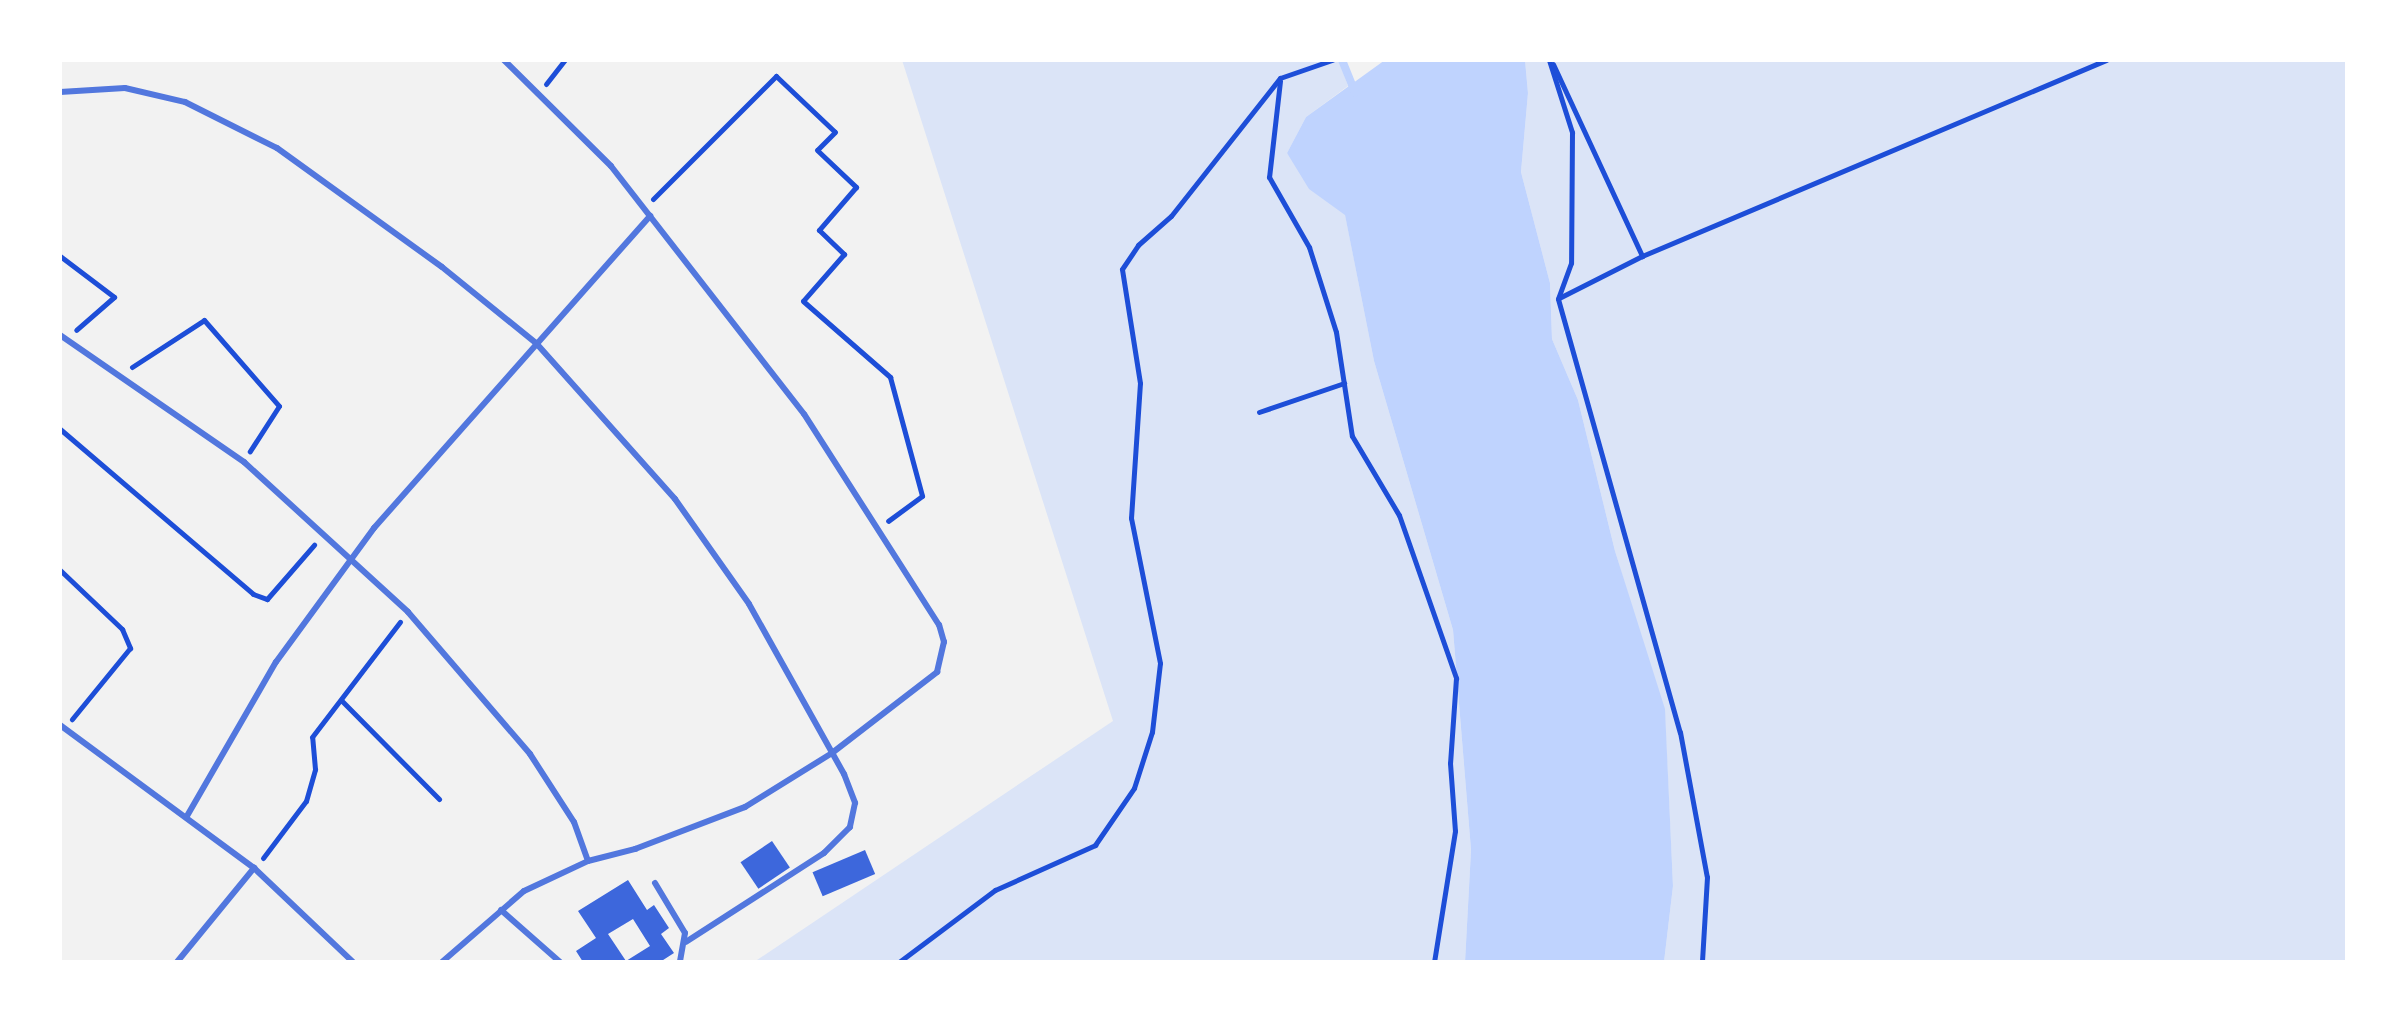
<!DOCTYPE html>
<html>
<head>
<meta charset="utf-8">
<style>
  body { margin:0 }
  #map { position:relative; width:2407px; height:1022px; overflow:hidden; background:#f2f2f2; font-family:Raleway,sans-serif }
  div>[style] { position:absolute }
  .green>* { inset:0; background:#dbe4f7 }
  .water>* { inset:0; background:#bfd3fe }
  .stream>* { height:8px; margin:-4px; padding:0 4px; transform-origin:4px; border-radius:4px; background:#bfd3fe }
  .building>* { inset:0; background:#3d67dc; transform-origin:0 0 }
  .path>* { height:5px; margin:-2.5px; padding:0 2.5px; transform-origin:2.5px; border-radius:2.5px; background:#1d4ed8 }
  .service>* { height:6px; margin:-3px; padding:0 3px; transform-origin:3px; border-radius:3px; background:#5277de }
  span { translate:-50% -50%; white-space:nowrap; text-align:center; line-height:1.15; -webkit-text-stroke:7px #fff; paint-order:stroke }
  .frame { position:absolute; inset:0; border:62px solid #fff; pointer-events:none }
</style>
</head>
<body>
<div id="map">
  <div class="green">
    <i style="clip-path:polygon(902px 60px,1339px 60px,1348px 86px,1306px 117px,1287px 153px,1345px 214px,1374px 361px,1453px 630px,1471px 850px,1465px 962px,754px 962px,1113px 721px)"></i>
    <i style="clip-path:polygon(1525px 60px,2347px 60px,2347px 962px,1664px 962px,1673px 886px,1665px 717px,1615px 551px,1578px 400px,1552px 339px,1550px 283px,1521px 172px,1528px 93px)"></i>
  </div>
  <div class="water">
    <i style="clip-path:polygon(1385px 60px,1525px 60px,1528px 93px,1521px 172px,1550px 283px,1552px 339px,1578px 400px,1615px 551px,1665px 709px,1673px 886px,1664px 962px,1465px 962px,1471px 850px,1453px 630px,1374px 361px,1345px 215px,1309px 189px,1287px 153px,1306px 117px)"></i>
  </div>
  <div class="stream">
    <i style="left:1342px;top:60px;width:35px;rotate:68deg"></i>
  </div>
  <div class="building">
    <i style="left:772px;top:841px;width:32px;height:38px;rotate:56deg"></i>
    <i style="left:865px;top:850px;width:26px;height:57px;rotate:67deg"></i>
    <i style="clip-path:polygon(evenodd,628px 880px,647px 910px,654px 905px,669px 928px,661px 934px,674px 953px,660px 962px,583px 962px,576px 951px,596px 938px,578px 911px,628px 880px,633px 919px,650px 946px,626px 961px,608px 934px,633px 919px)"></i>
  </div>
  <div class="path">
    <i style="left:1549px;top:60px;width:76px;rotate:72.3deg"></i>
    <i style="left:1572px;top:132px;width:131px;rotate:90.4deg"></i>
    <i style="left:1571px;top:263px;width:38px;rotate:110deg"></i>
    <i style="left:1558px;top:299px;width:450px;rotate:74.3deg"></i>
    <i style="left:1680px;top:732px;width:147px;rotate:79.5deg"></i>
    <i style="left:1707px;top:877px;width:85px;rotate:93.4deg"></i>
    <i style="left:1553px;top:64px;width:212px;rotate:65.1deg"></i>
    <i style="left:1280px;top:81px;width:97px;rotate:96.5deg"></i>
    <i style="left:1269px;top:177px;width:81px;rotate:60.3deg"></i>
    <i style="left:1309px;top:247px;width:89px;rotate:72.4deg"></i>
    <i style="left:1336px;top:332px;width:105px;rotate:81.3deg"></i>
    <i style="left:1352px;top:436px;width:92px;rotate:59.3deg"></i>
    <i style="left:1399px;top:515px;width:173px;rotate:70.7deg"></i>
    <i style="left:1456px;top:678px;width:85px;rotate:94deg"></i>
    <i style="left:1450px;top:763px;width:68px;rotate:85.8deg"></i>
    <i style="left:1455px;top:831px;width:133px;rotate:99.1deg"></i>
    <i style="left:546px;top:84px;width:31px;rotate:-52deg"></i>
    <i style="left:653px;top:199px;width:174px;rotate:-45deg"></i>
    <i style="left:776px;top:76px;width:81px;rotate:43.5deg"></i>
    <i style="left:835px;top:132px;width:25px;rotate:135deg"></i>
    <i style="left:817px;top:150px;width:54px;rotate:43.5deg"></i>
    <i style="left:856px;top:187px;width:57px;rotate:130.7deg"></i>
    <i style="left:819px;top:230px;width:35px;rotate:44deg"></i>
    <i style="left:844px;top:254px;width:62px;rotate:131.1deg"></i>
    <i style="left:803px;top:301px;width:116px;rotate:41.1deg"></i>
    <i style="left:890px;top:377px;width:123px;rotate:74.9deg"></i>
    <i style="left:922px;top:496px;width:42px;rotate:143.7deg"></i>
    <i style="left:60px;top:256px;width:68px;rotate:37.2deg"></i>
    <i style="left:114px;top:297px;width:50px;rotate:139deg"></i>
    <i style="left:1559px;top:298px;width:93px;rotate:-26.8deg"></i>
    <i style="left:1642px;top:256px;width:504px;rotate:-22.9deg"></i>
    <i style="left:132px;top:367px;width:86px;rotate:-33.1deg"></i>
    <i style="left:204px;top:320px;width:114px;rotate:48.9deg"></i>
    <i style="left:279px;top:406px;width:54px;rotate:122.8deg"></i>
    <i style="left:1259px;top:412px;width:90px;rotate:-18.8deg"></i>
    <i style="left:60px;top:429px;width:254px;rotate:40.5deg"></i>
    <i style="left:253px;top:594px;width:15px;rotate:20deg"></i>
    <i style="left:267px;top:599px;width:72px;rotate:-49deg"></i>
    <i style="left:60px;top:570px;width:86px;rotate:43.6deg"></i>
    <i style="left:122px;top:629px;width:21px;rotate:67deg"></i>
    <i style="left:130px;top:648px;width:92px;rotate:129.2deg"></i>
    <i style="left:342px;top:701px;width:138px;rotate:45.3deg"></i>
    <i style="left:263px;top:858px;width:71px;rotate:-53deg"></i>
    <i style="left:306px;top:801px;width:33px;rotate:-74deg"></i>
    <i style="left:315px;top:769px;width:32px;rotate:-95deg"></i>
    <i style="left:312px;top:737px;width:145px;rotate:-52.6deg"></i>
    <i style="left:899px;top:962px;width:120px;rotate:-36.9deg"></i>
    <i style="left:995px;top:890px;width:110px;rotate:-24.2deg"></i>
    <i style="left:1095px;top:845px;width:69px;rotate:-55.6deg"></i>
    <i style="left:1134px;top:788px;width:59px;rotate:-72.2deg"></i>
    <i style="left:1152px;top:732px;width:69px;rotate:-83.4deg"></i>
    <i style="left:1160px;top:663px;width:148px;rotate:-101.3deg"></i>
    <i style="left:1131px;top:518px;width:135px;rotate:-86.2deg"></i>
    <i style="left:1140px;top:383px;width:115px;rotate:-99deg"></i>
    <i style="left:1122px;top:269px;width:29px;rotate:-56deg"></i>
    <i style="left:1138px;top:245px;width:44px;rotate:-41.3deg"></i>
    <i style="left:1171px;top:216px;width:176px;rotate:-51.7deg"></i>
    <i style="left:1280px;top:78px;width:55px;rotate:-19.1deg"></i>
  </div>
  <div class="service">
    <i style="left:60px;top:92px;width:65px;rotate:-3.5deg"></i>
    <i style="left:125px;top:88px;width:62px;rotate:13.1deg"></i>
    <i style="left:185px;top:102px;width:103px;rotate:26.6deg"></i>
    <i style="left:277px;top:148px;width:203px;rotate:35.8deg"></i>
    <i style="left:442px;top:267px;width:121px;rotate:39deg"></i>
    <i style="left:536px;top:343px;width:209px;rotate:48.3deg"></i>
    <i style="left:675px;top:499px;width:128px;rotate:54.8deg"></i>
    <i style="left:749px;top:604px;width:195px;rotate:60.8deg"></i>
    <i style="left:844px;top:774px;width:31px;rotate:69deg"></i>
    <i style="left:855px;top:803px;width:25px;rotate:102deg"></i>
    <i style="left:850px;top:827px;width:37px;rotate:135deg"></i>
    <i style="left:824px;top:853px;width:164px;rotate:147.2deg"></i>
    <i style="left:60px;top:335px;width:224px;rotate:34.6deg"></i>
    <i style="left:244px;top:462px;width:222px;rotate:42.4deg"></i>
    <i style="left:408px;top:612px;width:187px;rotate:49.3deg"></i>
    <i style="left:530px;top:754px;width:81px;rotate:57.1deg"></i>
    <i style="left:574px;top:822px;width:41px;rotate:70.3deg"></i>
    <i style="left:588px;top:861px;width:49px;rotate:-14.3deg"></i>
    <i style="left:635px;top:849px;width:118px;rotate:-20.9deg"></i>
    <i style="left:745px;top:807px;width:102px;rotate:-31.8deg"></i>
    <i style="left:832px;top:753px;width:133px;rotate:-37.6deg"></i>
    <i style="left:937px;top:672px;width:31px;rotate:-77deg"></i>
    <i style="left:944px;top:642px;width:18px;rotate:-106deg"></i>
    <i style="left:939px;top:625px;width:250px;rotate:-122.6deg"></i>
    <i style="left:804px;top:414px;width:314px;rotate:-127.9deg"></i>
    <i style="left:611px;top:166px;width:151px;rotate:-135.3deg"></i>
    <i style="left:60px;top:725px;width:241px;rotate:36.4deg"></i>
    <i style="left:254px;top:868px;width:137px;rotate:43.5deg"></i>
    <i style="left:187px;top:816px;width:178px;rotate:-60deg"></i>
    <i style="left:276px;top:662px;width:166px;rotate:-53.8deg"></i>
    <i style="left:374px;top:528px;width:417px;rotate:-48.5deg"></i>
    <i style="left:655px;top:883px;width:58px;rotate:59deg"></i>
    <i style="left:685px;top:933px;width:29px;rotate:100deg"></i>
    <i style="left:501px;top:910px;width:79px;rotate:41.4deg"></i>
    <i style="left:177px;top:962px;width:122px;rotate:-50.7deg"></i>
    <i style="left:442px;top:962px;width:108px;rotate:-40.9deg"></i>
    <i style="left:524px;top:891px;width:71px;rotate:-25.1deg"></i>
  </div>
  <div class="frame"></div>
</div>
</body>
</html>
